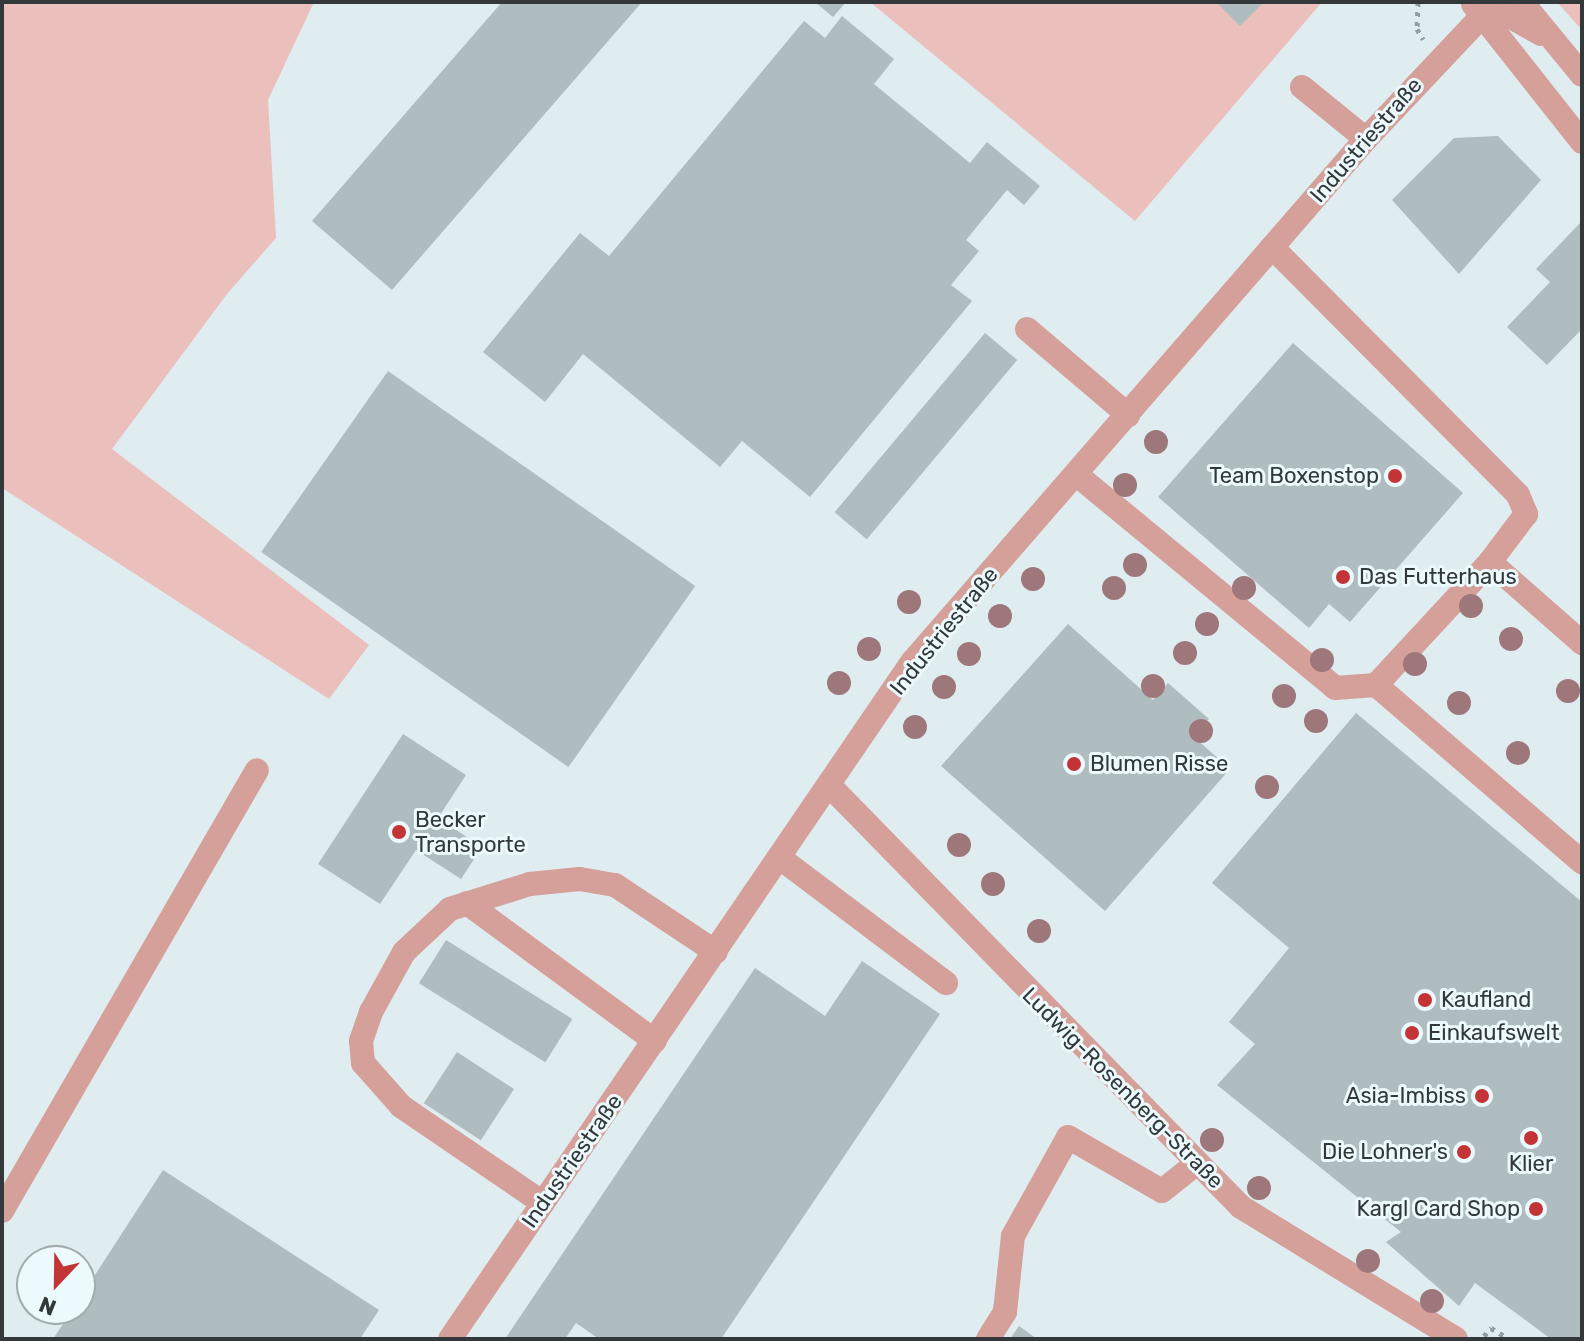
<!DOCTYPE html>
<html>
<head>
<meta charset="utf-8">
<style>
  body { margin:0 }
  #map { position:relative; width:1584px; height:1341px; overflow:hidden; background:#dfecf0; font-family:Rubik,sans-serif }
  div>[style] { position:absolute }
  .green>* { inset:0; background:#ebbfbb }
  .building>* { inset:0; background:#afbcc0; transform-origin:0 0 }
  .path>* { height:5px; margin-top:-2.5px; transform-origin:0; background:repeating-linear-gradient(90deg,#939ca0 0 4px,transparent 0 10px) }
  .minor>* { height:24px; margin:-12px; padding:0 12px; transform-origin:12px; border-radius:12px; background:#d59f9a }
  .trees>* { width:24px; height:24px; margin:-12px; border-radius:50%; background:#9e777a }
  .dots>* { width:22px; height:22px; translate:-50% -50%; box-sizing:border-box; border:4px solid #ecf9fd; border-radius:50% }
  span { translate:-50% -50%; white-space:nowrap; text-align:center; line-height:1.15; -webkit-text-stroke:6px #ecf9fd; paint-order:stroke }
  .street-label { font-size:22px; color:#33383a }
  .poi-label { font-size:22px; color:#33383a }
  .right { translate:-100% -50%; text-align:right }
  .left { translate:0 -50%; text-align:left }
  .frame { position:absolute; inset:0; border:4px solid #33383a; pointer-events:none }
  .north { position:absolute; left:16px; top:1245px; width:80px; height:80px; box-sizing:border-box; background:#ecf9fd; border:2px solid #a2acaf; border-radius:50%; rotate:202deg; font-size:22px; font-weight:700; line-height:32px; text-align:center; color:#33383a }
  .north::after { content:''; display:block; margin:auto; width:28px; height:36px; background:#c33437; clip-path:polygon(50% 0,100% 100%,50% 72%,0 100%) }
</style>
</head>
<body>
<div id="map">
  <div class="green">
    <i style="clip-path:polygon(2px 2px,314px 2px,268px 100px,276px 238px,227px 294px,112px 449px,369px 645px,329px 699px,2px 488px)"></i>
    <i style="clip-path:polygon(870px 2px,1322px 2px,1135px 221px)"></i>
    <i style="clip-path:polygon(1557px 2px,1582px 2px,1582px 30px)"></i>
  </div>
  <div class="building">
    <i style="clip-path:polygon(502px 2px,642px 2px,392px 290px,312px 221px)"></i>
    <i style="clip-path:polygon(815px 2px,846px 2px,833px 17px)"></i>
    <i style="clip-path:polygon(1216px 2px,1264px 2px,1240px 26px)"></i>
    <i style="clip-path:polygon(842px 16px,894px 59px,874px 84px,970px 163px,987px 142px,1040px 186px,1024px 205px,1007px 190px,966px 240px,979px 251px,951px 285px,972px 301px,810px 497px,742px 441px,720px 467px,583px 354px,545px 402px,483px 352px,580px 233px,609px 256px,804px 21px,825px 38px)"></i>
    <i style="clip-path:polygon(1498px 136px,1541px 180px,1459px 274px,1392px 200px,1454px 138px)"></i>
    <i style="clip-path:polygon(1582px 221px,1582px 329px,1547px 365px,1507px 327px,1550px 282px,1536px 269px)"></i>
    <i style="left:985px;top:333px;width:42px;height:234px;rotate:40deg"></i>
    <i style="clip-path:polygon(1293px 343px,1463px 493px,1350px 622px,1329px 604px,1309px 628px,1158px 497px)"></i>
    <i style="left:388px;top:371px;width:375px;height:221px;rotate:35deg"></i>
    <i style="clip-path:polygon(1068px 624px,1153px 700px,1168px 683px,1209px 719px,1193px 736px,1230px 769px,1105px 911px,941px 766px)"></i>
    <i style="clip-path:polygon(1356px 713px,1582px 902px,1582px 1339px,1551px 1339px,1475px 1283px,1459px 1306px,1386px 1242px,1401px 1232px,1217px 1085px,1255px 1044px,1229px 1022px,1289px 948px,1212px 883px)"></i>
    <i style="clip-path:polygon(403px 734px,466px 775px,438px 818px,482px 847px,461px 879px,416px 850px,380px 904px,318px 864px)"></i>
    <i style="left:446px;top:940px;width:149px;height:51px;rotate:32deg"></i>
    <i style="clip-path:polygon(862px 961px,940px 1014px,721px 1339px,599px 1339px,576px 1323px,565px 1339px,505px 1339px,755px 968px,825px 1016px)"></i>
    <i style="left:457px;top:1052px;width:68px;height:61px;rotate:33deg"></i>
    <i style="clip-path:polygon(163px 1170px,379px 1310px,360px 1339px,53px 1339px,73px 1309px,80px 1309px,80px 1298px)"></i>
    <i style="clip-path:polygon(1019px 1326px,1037px 1339px,1010px 1339px)"></i>
  </div>
  <div class="path">
    <i style="left:1418px;top:2px;width:27px;rotate:92deg"></i>
    <i style="left:1417px;top:29px;width:12px;rotate:59deg"></i>
    <i style="left:1484px;top:1336px;width:11px;rotate:-49deg"></i>
    <i style="left:1491px;top:1328px;width:21px;rotate:31deg"></i>
  </div>
  <div class="minor">
    <i style="left:1522px;top:2px;width:94px;rotate:50.6deg"></i>
    <i style="left:1473px;top:4px;width:176px;rotate:51.7deg"></i>
    <i style="left:1481px;top:17px;width:26px;rotate:-4deg"></i>
    <i style="left:1507px;top:15px;width:39px;rotate:29deg"></i>
    <i style="left:1302px;top:87px;width:82px;rotate:39.1deg"></i>
    <i style="left:1272px;top:247px;width:349px;rotate:45.2deg"></i>
    <i style="left:1518px;top:495px;width:21px;rotate:67deg"></i>
    <i style="left:1526px;top:514px;width:60px;rotate:126.9deg"></i>
    <i style="left:1490px;top:562px;width:168px;rotate:132.8deg"></i>
    <i style="left:1027px;top:329px;width:133px;rotate:40.4deg"></i>
    <i style="left:1077px;top:475px;width:335px;rotate:39.5deg"></i>
    <i style="left:1335px;top:688px;width:41px;rotate:-4.2deg"></i>
    <i style="left:1376px;top:685px;width:272px;rotate:40.7deg"></i>
    <i style="left:1490px;top:562px;width:123px;rotate:41.4deg"></i>
    <i style="left:830px;top:786px;width:588px;rotate:45.69deg"></i>
    <i style="left:1241px;top:1207px;width:252px;rotate:31.5deg"></i>
    <i style="left:780px;top:858px;width:208px;rotate:37deg"></i>
    <i style="left:467px;top:903px;width:233px;rotate:36.3deg"></i>
    <i style="left:543px;top:1203px;width:172px;rotate:-145.7deg"></i>
    <i style="left:401px;top:1106px;width:57px;rotate:-131.5deg"></i>
    <i style="left:363px;top:1063px;width:22px;rotate:-95deg"></i>
    <i style="left:361px;top:1041px;width:31px;rotate:-71deg"></i>
    <i style="left:371px;top:1012px;width:68px;rotate:-61.2deg"></i>
    <i style="left:404px;top:952px;width:63px;rotate:-43.1deg"></i>
    <i style="left:450px;top:909px;width:84px;rotate:-17.4deg"></i>
    <i style="left:530px;top:884px;width:50px;rotate:-5.7deg"></i>
    <i style="left:580px;top:879px;width:36px;rotate:10deg"></i>
    <i style="left:615px;top:885px;width:121px;rotate:33.6deg"></i>
    <i style="left:2px;top:1211px;width:509px;rotate:-59.96deg"></i>
    <i style="left:450px;top:1339px;width:820px;rotate:-55.69deg"></i>
    <i style="left:912px;top:662px;width:693px;rotate:-49.04deg"></i>
    <i style="left:1366px;top:139px;width:168px;rotate:-46.7deg"></i>
    <i style="left:1481px;top:17px;width:17px;rotate:-65deg"></i>
    <i style="left:988px;top:1339px;width:32px;rotate:-58deg"></i>
    <i style="left:1005px;top:1312px;width:76px;rotate:-84deg"></i>
    <i style="left:1013px;top:1236px;width:113px;rotate:-60.9deg"></i>
    <i style="left:1068px;top:1137px;width:108px;rotate:29.9deg"></i>
    <i style="left:1162px;top:1191px;width:45px;rotate:-38.7deg"></i>
  </div>
  <div class="trees">
    <i style="left:1156px;top:442px"></i>
    <i style="left:1125px;top:485px"></i>
    <i style="left:1135px;top:565px"></i>
    <i style="left:1033px;top:579px"></i>
    <i style="left:1114px;top:588px"></i>
    <i style="left:1244px;top:588px"></i>
    <i style="left:909px;top:602px"></i>
    <i style="left:1471px;top:606px"></i>
    <i style="left:1000px;top:616px"></i>
    <i style="left:1207px;top:624px"></i>
    <i style="left:1511px;top:639px"></i>
    <i style="left:869px;top:649px"></i>
    <i style="left:1185px;top:653px"></i>
    <i style="left:969px;top:654px"></i>
    <i style="left:1322px;top:660px"></i>
    <i style="left:1415px;top:664px"></i>
    <i style="left:839px;top:683px"></i>
    <i style="left:1153px;top:686px"></i>
    <i style="left:944px;top:687px"></i>
    <i style="left:1568px;top:691px"></i>
    <i style="left:1284px;top:696px"></i>
    <i style="left:1459px;top:703px"></i>
    <i style="left:1316px;top:721px"></i>
    <i style="left:915px;top:727px"></i>
    <i style="left:1201px;top:731px"></i>
    <i style="left:1518px;top:753px"></i>
    <i style="left:1267px;top:787px"></i>
    <i style="left:959px;top:845px"></i>
    <i style="left:993px;top:884px"></i>
    <i style="left:1039px;top:931px"></i>
    <i style="left:1212px;top:1140px"></i>
    <i style="left:1259px;top:1188px"></i>
    <i style="left:1368px;top:1261px"></i>
    <i style="left:1432px;top:1301px"></i>
  </div>
  <div class="dots">
    <i style="left:1395px;top:476px;background:#c33437"></i>
    <i style="left:1343px;top:577px;background:#c33437"></i>
    <i style="left:1074px;top:764px;background:#c33437"></i>
    <i style="left:399px;top:832px;background:#c33437"></i>
    <i style="left:1425px;top:1000px;background:#c33437"></i>
    <i style="left:1412px;top:1033px;background:#c33437"></i>
    <i style="left:1482px;top:1096px;background:#c33437"></i>
    <i style="left:1531px;top:1138px;background:#c33437"></i>
    <i style="left:1464px;top:1152px;background:#c33437"></i>
    <i style="left:1536px;top:1209px;background:#c33437"></i>
  </div>
  <div class="street-label">
    <span style="left:1366px;top:140px;rotate:-49deg">Industriestraße</span>
    <span style="left:944px;top:631px;rotate:-51deg">Industriestraße</span>
    <span style="left:1123px;top:1088px;rotate:45deg">Ludwig-Rosenberg-Straße</span>
    <span style="left:572px;top:1161px;rotate:-55deg">Industriestraße</span>
  </div>
  <div class="poi-label">
    <span class="right" style="left:1379px;top:476px">Team Boxenstop</span>
    <span class="left" style="left:1359px;top:577px">Das Futterhaus</span>
    <span class="left" style="left:1090px;top:764px">Blumen Risse</span>
    <span class="left" style="left:415px;top:832px">Becker<br>Transporte</span>
    <span class="left" style="left:1441px;top:1000px">Kaufland</span>
    <span class="left" style="left:1428px;top:1033px">Einkaufswelt</span>
    <span class="right" style="left:1466px;top:1096px">Asia-Imbiss</span>
    <span class="right" style="left:1448px;top:1152px">Die Lohner's</span>
    <span style="left:1531px;top:1164px">Klier</span>
    <span class="right" style="left:1520px;top:1209px">Kargl Card Shop</span>
  </div>
  <div class="frame"></div>
  <div class="north">N</div>
</div>
</body>
</html>
